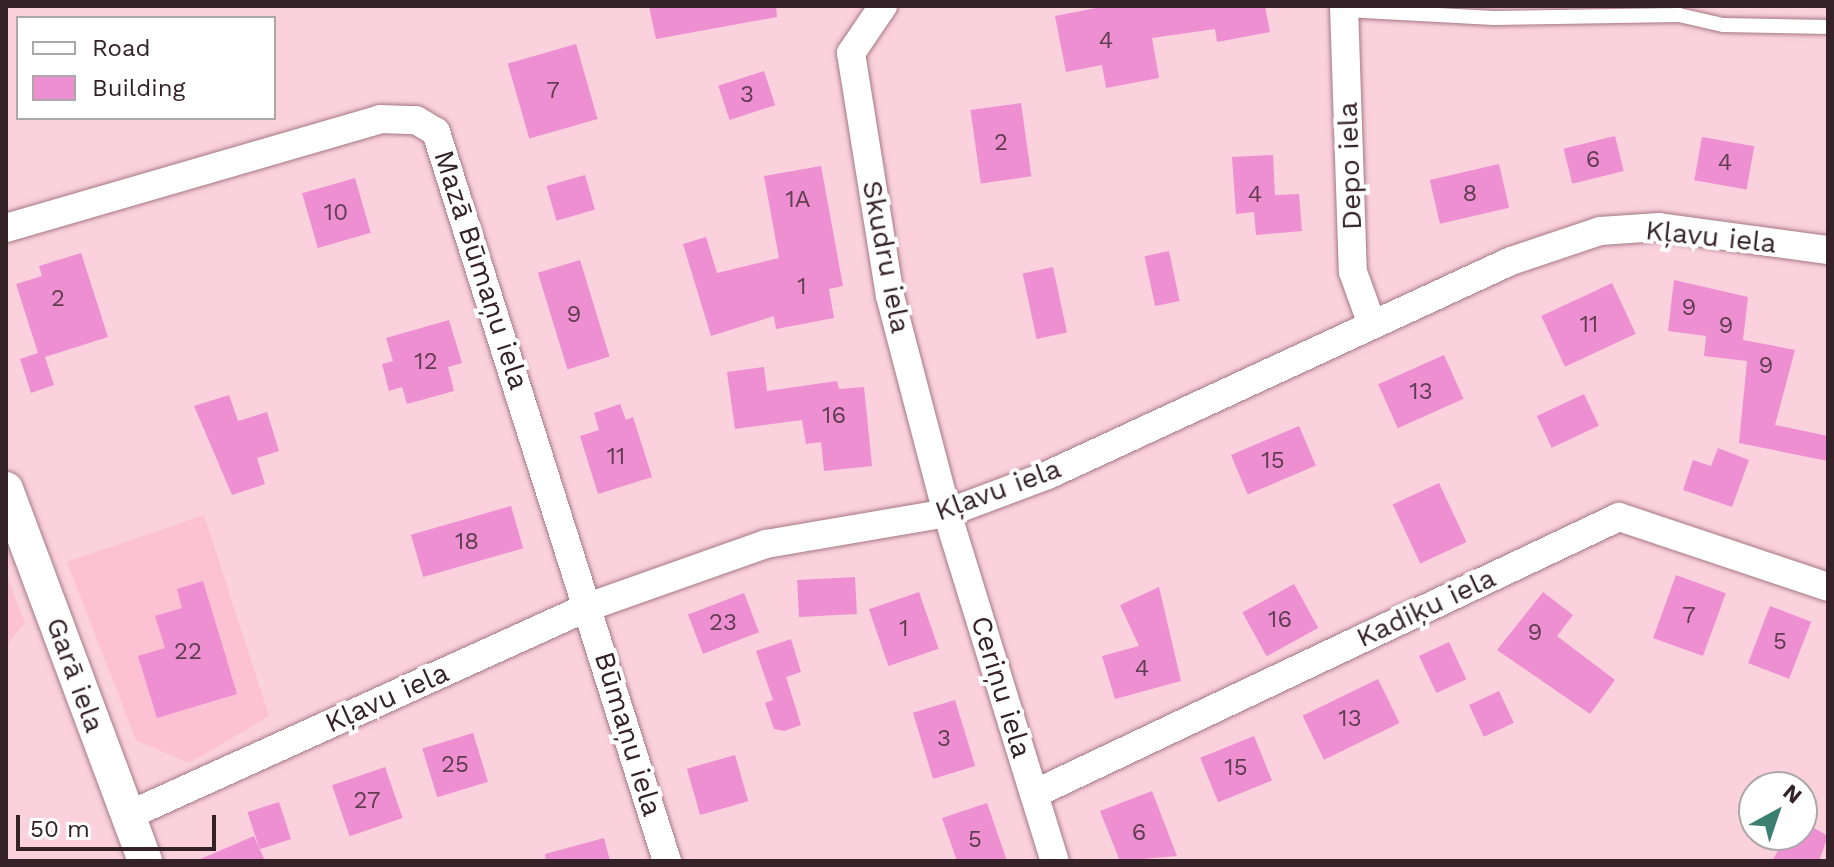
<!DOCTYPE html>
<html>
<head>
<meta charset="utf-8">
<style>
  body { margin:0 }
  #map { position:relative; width:1834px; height:867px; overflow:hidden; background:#fad1dd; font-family:"Work Sans",sans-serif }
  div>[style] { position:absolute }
  .built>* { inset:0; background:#fcc1d3 }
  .building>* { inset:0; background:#ee8fd2; transform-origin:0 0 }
  .roads { filter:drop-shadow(0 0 2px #a67886) drop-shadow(0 0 2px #a67886) }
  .service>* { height:14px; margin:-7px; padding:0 7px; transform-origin:7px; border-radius:7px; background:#fff }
  .minor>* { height:28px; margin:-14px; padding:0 14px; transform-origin:14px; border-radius:14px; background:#fff }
  .tertiary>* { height:34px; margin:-17px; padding:0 17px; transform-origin:17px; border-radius:17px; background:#fff }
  span { translate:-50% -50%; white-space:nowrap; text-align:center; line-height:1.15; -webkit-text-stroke:8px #fff; paint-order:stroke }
  .number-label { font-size:24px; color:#623d52 }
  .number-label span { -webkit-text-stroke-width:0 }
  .street-label { font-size:28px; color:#342228 }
  .frame { position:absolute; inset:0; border:8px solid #342228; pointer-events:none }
  .legend { position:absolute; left:16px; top:16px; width:260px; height:104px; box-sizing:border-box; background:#fff; border:2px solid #aea7a9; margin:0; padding:10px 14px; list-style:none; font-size:24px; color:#342228 }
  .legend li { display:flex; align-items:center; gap:16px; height:40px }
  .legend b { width:40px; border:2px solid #aea7a9 }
  .north { position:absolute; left:1738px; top:771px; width:80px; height:80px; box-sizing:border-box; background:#fff; border:2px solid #aea7a9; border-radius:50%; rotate:40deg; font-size:22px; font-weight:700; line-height:32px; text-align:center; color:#342228 }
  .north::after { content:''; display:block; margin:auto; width:28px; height:36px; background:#3b7f71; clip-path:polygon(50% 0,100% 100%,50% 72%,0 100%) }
  .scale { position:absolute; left:16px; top:815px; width:200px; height:36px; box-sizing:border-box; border:4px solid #342228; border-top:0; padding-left:10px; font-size:24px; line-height:28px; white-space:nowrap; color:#342228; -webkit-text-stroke:6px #fff; paint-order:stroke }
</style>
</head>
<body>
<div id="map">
  <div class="built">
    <i style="clip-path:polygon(204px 515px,269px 716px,189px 763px,136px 740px,67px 562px)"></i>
    <i style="clip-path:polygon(6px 573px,25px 623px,6px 646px)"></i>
  </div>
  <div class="building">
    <i style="clip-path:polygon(649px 6px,776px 6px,777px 17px,656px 39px)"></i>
    <i style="clip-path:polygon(1106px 6px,1265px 6px,1270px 32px,1217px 42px,1215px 29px,1152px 38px,1159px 78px,1106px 88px,1102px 65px,1066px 72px,1055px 16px)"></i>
    <i style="left:576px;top:44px;width:78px;height:71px;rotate:74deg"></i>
    <i style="left:764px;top:71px;width:36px;height:48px;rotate:72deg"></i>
    <i style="left:1021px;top:103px;width:74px;height:51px;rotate:82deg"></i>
    <i style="left:1615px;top:136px;width:36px;height:53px;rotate:76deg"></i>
    <i style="left:1702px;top:137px;width:53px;height:44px;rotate:10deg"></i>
    <i style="clip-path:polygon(1273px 155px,1275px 195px,1299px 194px,1302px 231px,1256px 235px,1254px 212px,1236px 214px,1232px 157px)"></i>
    <i style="left:1499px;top:164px;width:45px;height:71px;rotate:77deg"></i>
    <i style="clip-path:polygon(821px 166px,843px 286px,829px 289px,834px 318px,776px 329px,774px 316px,711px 336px,683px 244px,706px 237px,717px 273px,779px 258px,764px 176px)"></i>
    <i style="left:585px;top:175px;width:36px;height:40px;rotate:74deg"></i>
    <i style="left:355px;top:178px;width:57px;height:55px;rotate:74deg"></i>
    <i style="left:1169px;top:251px;width:51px;height:25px;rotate:78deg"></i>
    <i style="clip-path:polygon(81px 253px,108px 337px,45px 357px,54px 385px,31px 393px,20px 359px,38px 353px,16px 284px,42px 276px,39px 266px)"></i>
    <i style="left:580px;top:260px;width:101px;height:44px;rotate:73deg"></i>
    <i style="left:1053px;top:267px;width:67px;height:31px;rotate:78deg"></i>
    <i style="clip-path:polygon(1674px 280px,1748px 297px,1743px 340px,1795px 350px,1775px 425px,1828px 436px,1828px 461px,1739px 443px,1747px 361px,1704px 356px,1706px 336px,1668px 331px)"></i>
    <i style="left:1612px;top:283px;width:56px;height:78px;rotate:65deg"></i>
    <i style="clip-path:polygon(449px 320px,462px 363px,448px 367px,454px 391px,407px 404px,402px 387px,389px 391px,382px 364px,393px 361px,386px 338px)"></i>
    <i style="left:1444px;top:355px;width:48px;height:72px;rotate:66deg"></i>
    <i style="clip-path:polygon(764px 367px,767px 391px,837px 381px,839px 389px,864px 387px,872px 466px,824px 471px,821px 442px,806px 444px,802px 420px,735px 429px,727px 372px)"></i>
    <i style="left:1584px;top:394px;width:35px;height:52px;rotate:65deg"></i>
    <i style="clip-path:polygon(229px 395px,238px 421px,267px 412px,279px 451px,257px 458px,265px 484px,232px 495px,194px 406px)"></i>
    <i style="clip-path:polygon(620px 404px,626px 420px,633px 417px,652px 477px,598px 494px,580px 436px,599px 430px,594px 413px)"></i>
    <i style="left:1299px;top:426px;width:43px;height:74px;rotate:67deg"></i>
    <i style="clip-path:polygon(1718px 448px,1749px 460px,1732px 507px,1683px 490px,1693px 460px,1711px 466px)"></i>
    <i style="left:1439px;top:483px;width:65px;height:51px;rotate:65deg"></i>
    <i style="left:511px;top:506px;width:44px;height:104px;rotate:74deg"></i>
    <i style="left:1676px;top:575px;width:53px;height:67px;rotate:20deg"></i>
    <i style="left:855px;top:577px;width:37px;height:58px;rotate:87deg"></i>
    <i style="clip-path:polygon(203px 581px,237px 694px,157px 718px,138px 656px,165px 648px,155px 616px,182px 608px,177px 589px)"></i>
    <i style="left:1294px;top:584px;width:50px;height:59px;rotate:61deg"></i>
    <i style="clip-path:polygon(1159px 587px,1181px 681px,1115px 699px,1102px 656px,1139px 646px,1120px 605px)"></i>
    <i style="left:919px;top:592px;width:60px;height:53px;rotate:71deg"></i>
    <i style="clip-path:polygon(1543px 592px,1573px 615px,1557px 636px,1615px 680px,1590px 714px,1497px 650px)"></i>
    <i style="left:744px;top:593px;width:42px;height:60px;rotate:69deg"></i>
    <i style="left:1770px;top:606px;width:44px;height:61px;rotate:21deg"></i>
    <i style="clip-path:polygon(791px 639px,801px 672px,786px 677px,801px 725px,784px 731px,774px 729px,765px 703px,773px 700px,756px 651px)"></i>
    <i style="left:1449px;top:642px;width:41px;height:33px;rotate:65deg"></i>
    <i style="left:1378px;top:679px;width:49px;height:84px;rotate:64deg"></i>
    <i style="left:1499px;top:691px;width:35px;height:33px;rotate:65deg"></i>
    <i style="left:955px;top:700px;width:69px;height:44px;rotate:73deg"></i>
    <i style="left:473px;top:733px;width:51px;height:53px;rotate:73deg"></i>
    <i style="left:1254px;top:736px;width:48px;height:58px;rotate:68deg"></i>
    <i style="left:735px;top:755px;width:48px;height:50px;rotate:74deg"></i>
    <i style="left:385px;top:767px;width:54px;height:56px;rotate:71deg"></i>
    <i style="clip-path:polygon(1152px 791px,1177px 856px,1120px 861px,1100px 811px)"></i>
    <i style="left:279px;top:802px;width:39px;height:33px;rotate:72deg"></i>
    <i style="clip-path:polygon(987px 803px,1007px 861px,957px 861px,942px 818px)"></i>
    <i style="clip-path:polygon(1802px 821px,1828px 836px,1819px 861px,1772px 861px,1787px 835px,1802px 835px)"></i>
    <i style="clip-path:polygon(254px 836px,265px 861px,196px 861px)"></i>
    <i style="clip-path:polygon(604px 838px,610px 861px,546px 861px,545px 854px)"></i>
  </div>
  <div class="roads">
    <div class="service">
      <i style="left:1345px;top:10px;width:149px;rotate:3.1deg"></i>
      <i style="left:1494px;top:18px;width:185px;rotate:-0.9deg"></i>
      <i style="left:1679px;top:15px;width:45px;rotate:12.8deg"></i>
      <i style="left:1723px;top:25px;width:105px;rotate:1.1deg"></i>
    </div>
    <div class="minor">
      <i style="left:883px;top:6px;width:57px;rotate:124.2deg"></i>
      <i style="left:851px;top:53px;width:246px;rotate:80.9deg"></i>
      <i style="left:890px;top:296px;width:224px;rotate:75.3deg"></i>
      <i style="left:947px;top:513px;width:364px;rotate:72.8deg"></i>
      <i style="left:1344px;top:6px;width:266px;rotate:88.1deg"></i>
      <i style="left:1353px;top:272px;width:53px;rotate:70.2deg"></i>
      <i style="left:6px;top:228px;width:390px;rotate:-16.2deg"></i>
      <i style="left:380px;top:119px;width:36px;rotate:2deg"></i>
      <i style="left:416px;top:120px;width:23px;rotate:31deg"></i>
      <i style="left:436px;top:132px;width:765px;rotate:72.42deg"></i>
      <i style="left:1034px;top:794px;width:647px;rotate:-25.34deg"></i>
      <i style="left:1619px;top:517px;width:220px;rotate:18.5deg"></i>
      <i style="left:127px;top:816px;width:506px;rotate:-24.39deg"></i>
      <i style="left:588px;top:607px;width:189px;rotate:-19.5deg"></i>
      <i style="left:766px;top:544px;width:184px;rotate:-9.7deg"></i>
      <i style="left:947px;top:513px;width:108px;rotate:-20.6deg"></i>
      <i style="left:1048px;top:475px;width:510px;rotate:-24.81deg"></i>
      <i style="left:1511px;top:261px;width:94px;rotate:-18.6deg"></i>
      <i style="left:1600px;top:231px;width:59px;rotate:-3.9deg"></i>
      <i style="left:1659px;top:227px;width:171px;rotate:7.8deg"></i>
    </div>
    <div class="tertiary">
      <i style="left:6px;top:489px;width:397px;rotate:69.5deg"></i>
    </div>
  </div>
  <div class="number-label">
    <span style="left:1106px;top:41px">4</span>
    <span style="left:553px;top:91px">7</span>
    <span style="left:747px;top:95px">3</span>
    <span style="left:1001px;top:143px">2</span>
    <span style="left:1593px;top:160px">6</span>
    <span style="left:1725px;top:163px">4</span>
    <span style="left:1470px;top:194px">8</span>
    <span style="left:1255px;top:195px">4</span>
    <span style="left:798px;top:200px">1A</span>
    <span style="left:336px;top:213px">10</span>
    <span style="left:802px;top:287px">1</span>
    <span style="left:58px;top:299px">2</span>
    <span style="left:1689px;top:308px">9</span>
    <span style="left:574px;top:315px">9</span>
    <span style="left:1589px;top:325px">11</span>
    <span style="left:1726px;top:326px">9</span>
    <span style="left:426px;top:362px">12</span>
    <span style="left:1766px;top:366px">9</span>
    <span style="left:1421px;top:392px">13</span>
    <span style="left:834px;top:416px">16</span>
    <span style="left:616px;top:457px">11</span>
    <span style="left:1273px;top:461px">15</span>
    <span style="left:467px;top:542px">18</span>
    <span style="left:1689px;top:616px">7</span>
    <span style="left:1280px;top:620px">16</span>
    <span style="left:723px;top:623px">23</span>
    <span style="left:904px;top:629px">1</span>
    <span style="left:1535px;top:633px">9</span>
    <span style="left:1780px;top:642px">5</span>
    <span style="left:188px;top:652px">22</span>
    <span style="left:1142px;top:669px">4</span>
    <span style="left:1350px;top:719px">13</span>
    <span style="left:944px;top:739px">3</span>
    <span style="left:455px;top:765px">25</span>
    <span style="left:1236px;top:768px">15</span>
    <span style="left:367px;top:801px">27</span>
    <span style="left:1139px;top:833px">6</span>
    <span style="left:975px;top:840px">5</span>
  </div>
  <div class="street-label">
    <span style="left:1350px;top:166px;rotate:-92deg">Depo iela</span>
    <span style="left:1711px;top:237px;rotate:6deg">Kļavu iela</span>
    <span style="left:886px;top:257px;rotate:79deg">Skudru iela</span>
    <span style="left:481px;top:270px;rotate:72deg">Mazā Būmaņu iela</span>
    <span style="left:998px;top:490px;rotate:-20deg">Kļavu iela</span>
    <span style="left:1426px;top:608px;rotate:-25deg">Kadiķu iela</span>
    <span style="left:75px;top:675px;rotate:70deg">Garā iela</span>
    <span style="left:1001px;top:687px;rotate:73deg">Ceriņu iela</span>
    <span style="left:387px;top:698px;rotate:-24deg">Kļavu iela</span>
    <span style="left:628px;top:734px;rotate:73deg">Būmaņu iela</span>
  </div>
  <div class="frame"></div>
  <ul class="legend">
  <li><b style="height:10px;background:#fff"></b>Road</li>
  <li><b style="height:22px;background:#ee8fd2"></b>Building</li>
  </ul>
  <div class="north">N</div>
  <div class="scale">50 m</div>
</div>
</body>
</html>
